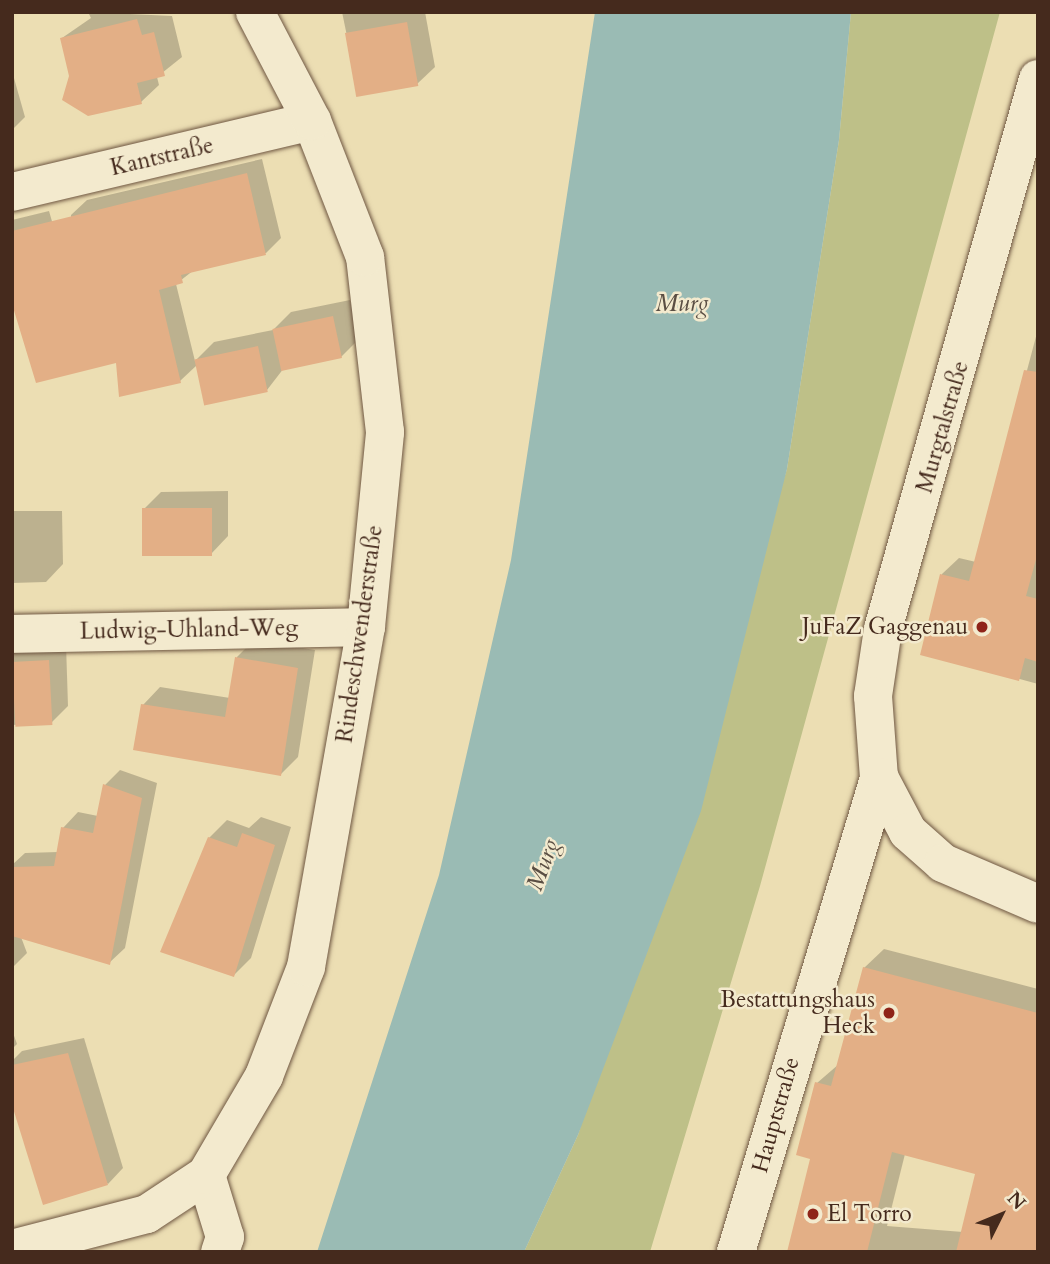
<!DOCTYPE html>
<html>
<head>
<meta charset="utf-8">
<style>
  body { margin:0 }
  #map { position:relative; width:1050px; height:1264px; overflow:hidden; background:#ecdeb3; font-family:Cardo,serif }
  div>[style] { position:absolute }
  .green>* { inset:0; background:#bec088 }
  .water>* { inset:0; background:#9abbb4 }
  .shadow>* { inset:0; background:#0003 }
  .building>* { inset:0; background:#e3af86; transform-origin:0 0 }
  .roads { filter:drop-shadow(0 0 2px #6f5742) drop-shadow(0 0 2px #6f5742) }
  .minor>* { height:38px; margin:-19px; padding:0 19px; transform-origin:19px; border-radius:19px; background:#f3eace }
  .tertiary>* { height:38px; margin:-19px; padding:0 19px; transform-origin:19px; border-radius:19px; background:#f3eace }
  .dots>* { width:19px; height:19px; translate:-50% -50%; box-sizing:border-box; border:4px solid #f3eace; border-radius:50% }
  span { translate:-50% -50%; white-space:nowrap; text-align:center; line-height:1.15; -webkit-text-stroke:5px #f3eace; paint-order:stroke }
  .street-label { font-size:23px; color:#452a1d }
  .poi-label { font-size:23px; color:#452a1d }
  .right { translate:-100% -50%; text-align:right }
  .left { translate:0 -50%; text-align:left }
  .water-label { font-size:24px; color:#5a4e43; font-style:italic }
  .frame { position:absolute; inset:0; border:14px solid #452a1d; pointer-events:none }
  .north { position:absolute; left:966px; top:1180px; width:70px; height:70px; -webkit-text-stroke:5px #f3eace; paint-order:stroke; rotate:47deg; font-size:19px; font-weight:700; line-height:28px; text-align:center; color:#452a1d }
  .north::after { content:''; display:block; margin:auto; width:24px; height:32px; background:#452a1d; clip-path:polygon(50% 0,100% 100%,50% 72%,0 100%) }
</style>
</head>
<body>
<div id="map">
  <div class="green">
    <i style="clip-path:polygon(851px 12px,1000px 12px,760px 886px,650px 1252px,524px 1252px,578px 1135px,787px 469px,839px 140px)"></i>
  </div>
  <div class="water">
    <i style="clip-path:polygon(595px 12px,851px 12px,839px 140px,787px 469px,701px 811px,578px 1135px,524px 1252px,317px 1252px,439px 875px,511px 560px)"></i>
  </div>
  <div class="shadow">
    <i style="clip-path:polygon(88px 12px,172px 16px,182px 57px,157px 77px,159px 85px,141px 102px,71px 76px,62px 38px,91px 18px)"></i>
    <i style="clip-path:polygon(342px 12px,425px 12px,435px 67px,417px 84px,359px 94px)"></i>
    <i style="clip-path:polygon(12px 71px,25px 117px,12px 130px)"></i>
    <i style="clip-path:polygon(262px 159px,281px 238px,266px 253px,194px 270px,176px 284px,195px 361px,214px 342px,273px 330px,291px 312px,350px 300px,359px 339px,341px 357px,284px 368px,267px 390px,197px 365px,180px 381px,12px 306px,12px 220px,49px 211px,74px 297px,71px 215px,87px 200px)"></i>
    <i style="clip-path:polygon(1038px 329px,1038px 684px,922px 653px,942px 574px,959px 558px,976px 562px)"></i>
    <i style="clip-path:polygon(228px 491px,228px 536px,211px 554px,144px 509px,161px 492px)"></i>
    <i style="clip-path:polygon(12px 511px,62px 511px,63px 564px,46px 582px,12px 583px)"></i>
    <i style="clip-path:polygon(254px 640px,315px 650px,298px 757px,281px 774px,143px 705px,160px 687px,230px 698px,237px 657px)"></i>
    <i style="clip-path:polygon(66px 644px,68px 706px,51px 723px,12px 725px,12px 646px)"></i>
    <i style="clip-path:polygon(120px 770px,157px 783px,125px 948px,109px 963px,21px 937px,27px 953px,12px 968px,12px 865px,25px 853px,58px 852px,63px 828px,78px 812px,98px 816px,105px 785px)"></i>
    <i style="clip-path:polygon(261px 817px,291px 827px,251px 958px,234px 975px,209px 838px,227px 820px,249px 828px)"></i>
    <i style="clip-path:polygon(evenodd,884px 949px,1038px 989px,1038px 1252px,788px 1252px,812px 1157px,817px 1083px,839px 1064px,864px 968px,884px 949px,905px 1154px,977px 1172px,963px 1232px,887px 1226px,905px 1154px)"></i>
    <i style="clip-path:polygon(12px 1030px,17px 1044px,12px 1049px)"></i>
    <i style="clip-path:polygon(84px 1038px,123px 1168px,108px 1184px,12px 1088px,12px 1061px,22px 1051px)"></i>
  </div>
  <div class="building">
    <i style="clip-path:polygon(137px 19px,142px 35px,154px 32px,165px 76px,137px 83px,142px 104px,88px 116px,62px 100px,69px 76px,60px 38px)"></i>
    <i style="left:407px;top:22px;width:65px;height:63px;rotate:80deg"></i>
    <i style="clip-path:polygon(247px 173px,266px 255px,181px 275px,183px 283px,159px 290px,181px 383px,119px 397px,116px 363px,36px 383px,12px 304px,12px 231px)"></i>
    <i style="left:333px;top:316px;width:43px;height:62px;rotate:78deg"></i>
    <i style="left:258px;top:346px;width:47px;height:65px;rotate:78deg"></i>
    <i style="clip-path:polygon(1024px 370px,1038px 372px,1038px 552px,1026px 596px,1038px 599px,1038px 662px,1025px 658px,1019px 681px,920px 655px,940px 574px,969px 581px)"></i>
    <i style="left:212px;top:508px;width:48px;height:70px;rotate:90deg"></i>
    <i style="clip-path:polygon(235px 657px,298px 668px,281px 776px,133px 750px,141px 704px,225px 717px)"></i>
    <i style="left:49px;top:660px;width:65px;height:37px;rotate:87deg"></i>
    <i style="clip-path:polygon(103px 784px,142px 798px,110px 965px,12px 936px,12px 867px,54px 866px,61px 827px,93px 833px)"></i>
    <i style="clip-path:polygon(242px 833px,275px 845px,234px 977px,160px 952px,208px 837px,237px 847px)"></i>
    <i style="clip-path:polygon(863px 967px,1038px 1013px,1038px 1252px,956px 1252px,975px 1174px,892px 1152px,867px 1252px,787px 1252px,810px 1159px,796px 1155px,815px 1082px,831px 1086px)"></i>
    <i style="clip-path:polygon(68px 1053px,108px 1185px,43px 1205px,12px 1105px,12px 1065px)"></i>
  </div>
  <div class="roads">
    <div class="minor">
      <i style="left:12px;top:192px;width:308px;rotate:-13.3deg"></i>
      <i style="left:12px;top:634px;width:354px;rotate:-1.1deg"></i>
      <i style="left:206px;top:1175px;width:65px;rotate:73deg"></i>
      <i style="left:225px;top:1237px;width:16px;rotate:108deg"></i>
      <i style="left:12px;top:1249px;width:139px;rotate:-14.5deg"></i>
      <i style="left:147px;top:1214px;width:71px;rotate:-33.5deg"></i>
      <i style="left:206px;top:1175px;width:115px;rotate:-59.6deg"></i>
      <i style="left:264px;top:1076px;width:117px;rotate:-68.9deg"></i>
      <i style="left:306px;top:967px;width:345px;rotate:-80deg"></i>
      <i style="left:366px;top:627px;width:196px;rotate:-84.4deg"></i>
      <i style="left:385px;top:432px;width:176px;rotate:-96.5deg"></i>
      <i style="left:365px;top:257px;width:146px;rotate:-111.3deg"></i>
      <i style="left:312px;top:121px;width:123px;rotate:-117.6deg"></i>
      <i style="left:736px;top:1252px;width:496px;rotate:-73.2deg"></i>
    </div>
    <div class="tertiary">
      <i style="left:1038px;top:79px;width:571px;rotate:105.74deg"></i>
      <i style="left:883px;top:629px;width:68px;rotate:98.5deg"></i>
      <i style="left:873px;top:696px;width:81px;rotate:85.8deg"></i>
      <i style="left:879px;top:777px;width:62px;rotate:62.2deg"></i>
      <i style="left:908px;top:832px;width:47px;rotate:41.5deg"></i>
      <i style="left:943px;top:863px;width:103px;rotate:23.3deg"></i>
    </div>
  </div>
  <div class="dots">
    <i style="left:982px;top:627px;background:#8f2418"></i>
    <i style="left:889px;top:1013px;background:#8f2418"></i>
    <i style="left:813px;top:1214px;background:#8f2418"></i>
  </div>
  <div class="street-label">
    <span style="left:162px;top:157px;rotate:-13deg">Kantstraße</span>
    <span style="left:943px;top:427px;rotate:-74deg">Murgtalstraße</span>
    <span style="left:189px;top:630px;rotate:-1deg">Ludwig-Uhland-Weg</span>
    <span style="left:360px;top:634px;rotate:-82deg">Rindeschwenderstraße</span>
    <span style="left:776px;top:1115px;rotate:-74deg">Hauptstraße</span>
  </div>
  <div class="poi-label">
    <span class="right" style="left:968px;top:627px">JuFaZ Gaggenau</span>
    <span class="right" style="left:875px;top:1013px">Bestattungshaus<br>Heck</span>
    <span class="left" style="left:827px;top:1214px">El Torro</span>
  </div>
  <div class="water-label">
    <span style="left:682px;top:304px">Murg</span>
    <span style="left:543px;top:865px;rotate:-70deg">Murg</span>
  </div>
  <div class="frame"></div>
  <div class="north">N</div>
</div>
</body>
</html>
